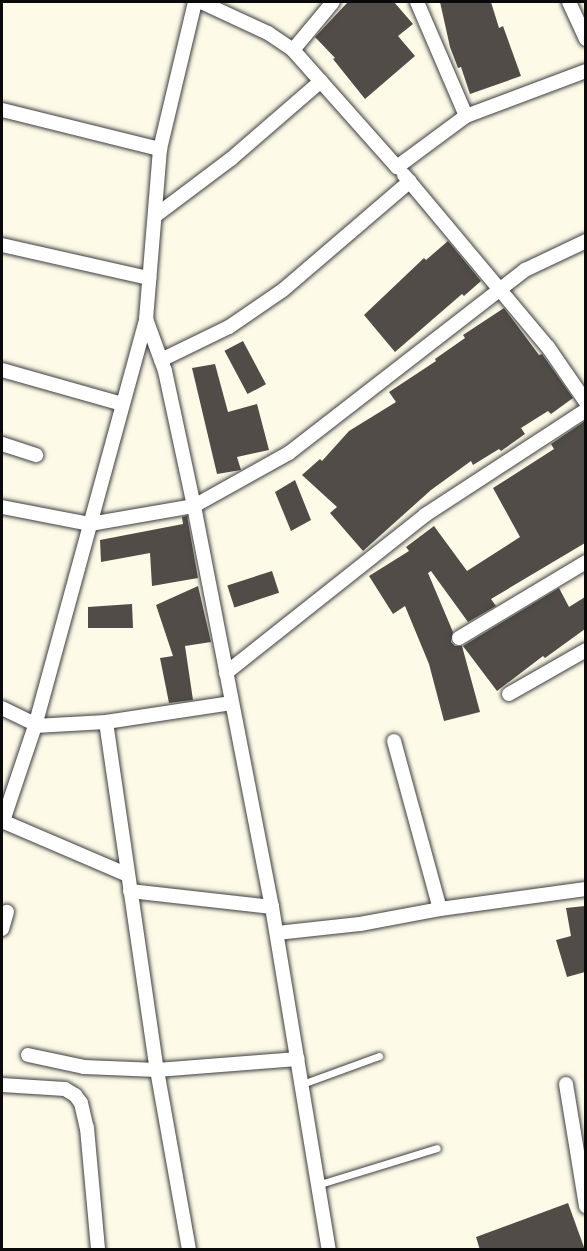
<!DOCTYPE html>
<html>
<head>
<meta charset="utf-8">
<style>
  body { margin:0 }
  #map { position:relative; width:587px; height:1251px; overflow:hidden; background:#fdfae8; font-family:Bitter,serif }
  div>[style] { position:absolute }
  .building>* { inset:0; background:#514c47; transform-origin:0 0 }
  .roads { filter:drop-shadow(0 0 2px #3d3d3d) drop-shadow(0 0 2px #3d3d3d) }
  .service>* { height:7px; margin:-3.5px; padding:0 3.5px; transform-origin:3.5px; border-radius:3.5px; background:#fff }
  .minor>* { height:14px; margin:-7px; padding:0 7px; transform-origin:7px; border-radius:7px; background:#fff }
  span { translate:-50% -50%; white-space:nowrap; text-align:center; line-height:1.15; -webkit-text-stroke:6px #fff; paint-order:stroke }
  .frame { position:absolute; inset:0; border:3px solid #0a0a0a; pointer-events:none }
</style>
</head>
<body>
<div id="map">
  <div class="building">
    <i style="clip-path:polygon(348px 2px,394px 2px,413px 24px,398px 36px,415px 56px,365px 99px,333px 59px,335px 58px,315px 37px)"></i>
    <i style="clip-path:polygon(440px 2px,491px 2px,499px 28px,503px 26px,521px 76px,470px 94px,461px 67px,458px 68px,450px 47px)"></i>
    <i style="clip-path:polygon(448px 241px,481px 281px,464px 296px,462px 294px,395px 352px,364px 315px,424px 258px,426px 260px)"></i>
    <i style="clip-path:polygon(504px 308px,539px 355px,542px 354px,573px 398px,551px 414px,548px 411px,521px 428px,525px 434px,501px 451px,499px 449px,473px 465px,471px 461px,431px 490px,363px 551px,330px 513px,337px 507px,302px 475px,320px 459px,322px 461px,349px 431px,396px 402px,389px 392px,436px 361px,435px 359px,465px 338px,463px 335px)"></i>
    <i style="left:243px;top:341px;width:49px;height:21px;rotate:62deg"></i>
    <i style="clip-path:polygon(215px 364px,228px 412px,257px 404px,269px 450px,237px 457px,241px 470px,217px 474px,192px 368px)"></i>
    <i style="clip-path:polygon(585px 421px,585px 543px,491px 599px,496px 606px,468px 622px,431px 571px,428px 573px,453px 632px,451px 642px,455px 646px,462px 646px,480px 712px,444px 721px,429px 664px,405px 606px,393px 614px,369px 576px,409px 551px,406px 547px,434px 526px,467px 571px,520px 537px,493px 488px,554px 449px,551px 444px)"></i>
    <i style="clip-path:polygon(295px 480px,311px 520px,291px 531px,275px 492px)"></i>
    <i style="clip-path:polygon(187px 516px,198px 578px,152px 586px,150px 553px,101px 562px,100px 540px,183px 524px,182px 517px)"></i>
    <i style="left:272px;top:571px;width:23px;height:47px;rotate:72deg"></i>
    <i style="clip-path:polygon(198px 586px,211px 642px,185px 646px,193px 700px,169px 703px,160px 658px,173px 656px,156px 605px)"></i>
    <i style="clip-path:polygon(559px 588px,569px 607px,585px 597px,585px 629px,545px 658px,543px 656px,497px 691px,463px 646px)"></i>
    <i style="clip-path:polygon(132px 604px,133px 628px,88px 628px,88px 607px)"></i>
    <i style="clip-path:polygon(585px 906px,585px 972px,567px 977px,556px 940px,571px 936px,566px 908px)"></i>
    <i style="clip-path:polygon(568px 1203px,585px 1250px,480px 1250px,476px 1237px)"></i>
  </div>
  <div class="roads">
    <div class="service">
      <i style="left:302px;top:1084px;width:82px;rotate:-20deg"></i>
      <i style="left:320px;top:1184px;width:122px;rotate:-17.1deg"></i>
    </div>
    <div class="minor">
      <i style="left:201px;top:2px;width:74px;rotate:24.8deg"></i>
      <i style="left:268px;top:33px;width:30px;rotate:34deg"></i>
      <i style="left:293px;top:50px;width:157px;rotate:48.4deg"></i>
      <i style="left:397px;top:167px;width:86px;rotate:-36.5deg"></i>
      <i style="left:466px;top:116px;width:128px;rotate:-20.6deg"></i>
      <i style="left:417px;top:2px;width:124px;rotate:66.7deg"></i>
      <i style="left:569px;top:2px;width:41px;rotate:65.3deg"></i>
      <i style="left:293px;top:50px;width:62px;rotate:-50.2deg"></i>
      <i style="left:2px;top:110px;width:163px;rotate:13.9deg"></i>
      <i style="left:160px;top:149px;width:151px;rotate:-76.6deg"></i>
      <i style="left:160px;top:149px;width:171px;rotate:94.7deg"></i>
      <i style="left:146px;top:319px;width:55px;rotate:69.9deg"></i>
      <i style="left:165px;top:371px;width:138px;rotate:77.9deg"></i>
      <i style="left:194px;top:506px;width:409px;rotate:79deg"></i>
      <i style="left:272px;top:907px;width:348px;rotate:80.6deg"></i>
      <i style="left:404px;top:175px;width:224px;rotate:50.1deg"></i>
      <i style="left:548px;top:347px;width:67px;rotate:55.4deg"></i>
      <i style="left:155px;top:216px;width:95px;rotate:-36.9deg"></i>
      <i style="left:231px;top:159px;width:119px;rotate:-40.9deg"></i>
      <i style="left:2px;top:245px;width:151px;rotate:12.7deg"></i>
      <i style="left:161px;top:360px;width:76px;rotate:-25.9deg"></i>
      <i style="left:229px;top:327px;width:65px;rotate:-34.4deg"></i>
      <i style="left:283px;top:290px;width:167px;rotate:-40.6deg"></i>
      <i style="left:2px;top:370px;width:125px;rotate:15.8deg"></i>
      <i style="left:2px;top:444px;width:36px;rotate:18deg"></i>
      <i style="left:2px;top:507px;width:90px;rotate:10.9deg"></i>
      <i style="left:90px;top:524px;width:106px;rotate:-9.8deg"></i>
      <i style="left:194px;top:506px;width:109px;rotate:-29.2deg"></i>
      <i style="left:289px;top:453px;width:299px;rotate:-37.8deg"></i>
      <i style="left:525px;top:270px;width:68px;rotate:-25.4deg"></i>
      <i style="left:459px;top:638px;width:148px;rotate:-30.9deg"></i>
      <i style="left:226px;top:673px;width:254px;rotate:-38.4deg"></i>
      <i style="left:425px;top:515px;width:192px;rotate:-33.1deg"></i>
      <i style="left:509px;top:694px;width:89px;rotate:-29.7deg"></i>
      <i style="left:2px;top:708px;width:37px;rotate:26deg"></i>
      <i style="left:106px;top:722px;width:352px;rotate:81.7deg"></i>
      <i style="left:157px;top:1070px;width:183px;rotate:79.9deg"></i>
      <i style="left:35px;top:726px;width:71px;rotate:-3.2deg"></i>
      <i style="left:106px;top:722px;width:127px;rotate:-8.6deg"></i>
      <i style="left:394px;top:741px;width:174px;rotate:74.7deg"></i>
      <i style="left:2px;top:821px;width:137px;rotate:23.2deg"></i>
      <i style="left:3px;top:821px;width:100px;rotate:-71.4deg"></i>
      <i style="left:35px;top:726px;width:422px;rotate:-74.7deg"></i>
      <i style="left:130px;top:891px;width:143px;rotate:6.4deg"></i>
      <i style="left:2px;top:929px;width:18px;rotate:-74deg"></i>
      <i style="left:277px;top:933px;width:83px;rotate:-6.2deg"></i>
      <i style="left:360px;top:924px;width:81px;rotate:-10.6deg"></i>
      <i style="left:440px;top:909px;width:147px;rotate:-7.8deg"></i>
      <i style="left:28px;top:1055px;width:57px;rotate:12.1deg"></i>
      <i style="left:84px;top:1067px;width:73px;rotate:2.4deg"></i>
      <i style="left:157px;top:1070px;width:141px;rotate:-4.5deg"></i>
      <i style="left:566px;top:1084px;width:124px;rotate:80.7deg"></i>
      <i style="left:2px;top:1085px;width:63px;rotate:3.6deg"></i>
      <i style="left:65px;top:1089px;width:12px;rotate:31deg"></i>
      <i style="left:75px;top:1095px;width:10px;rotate:53deg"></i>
      <i style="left:81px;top:1103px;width:26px;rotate:77deg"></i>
      <i style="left:87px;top:1128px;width:122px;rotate:84.8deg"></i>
    </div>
  </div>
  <div class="frame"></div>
</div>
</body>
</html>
